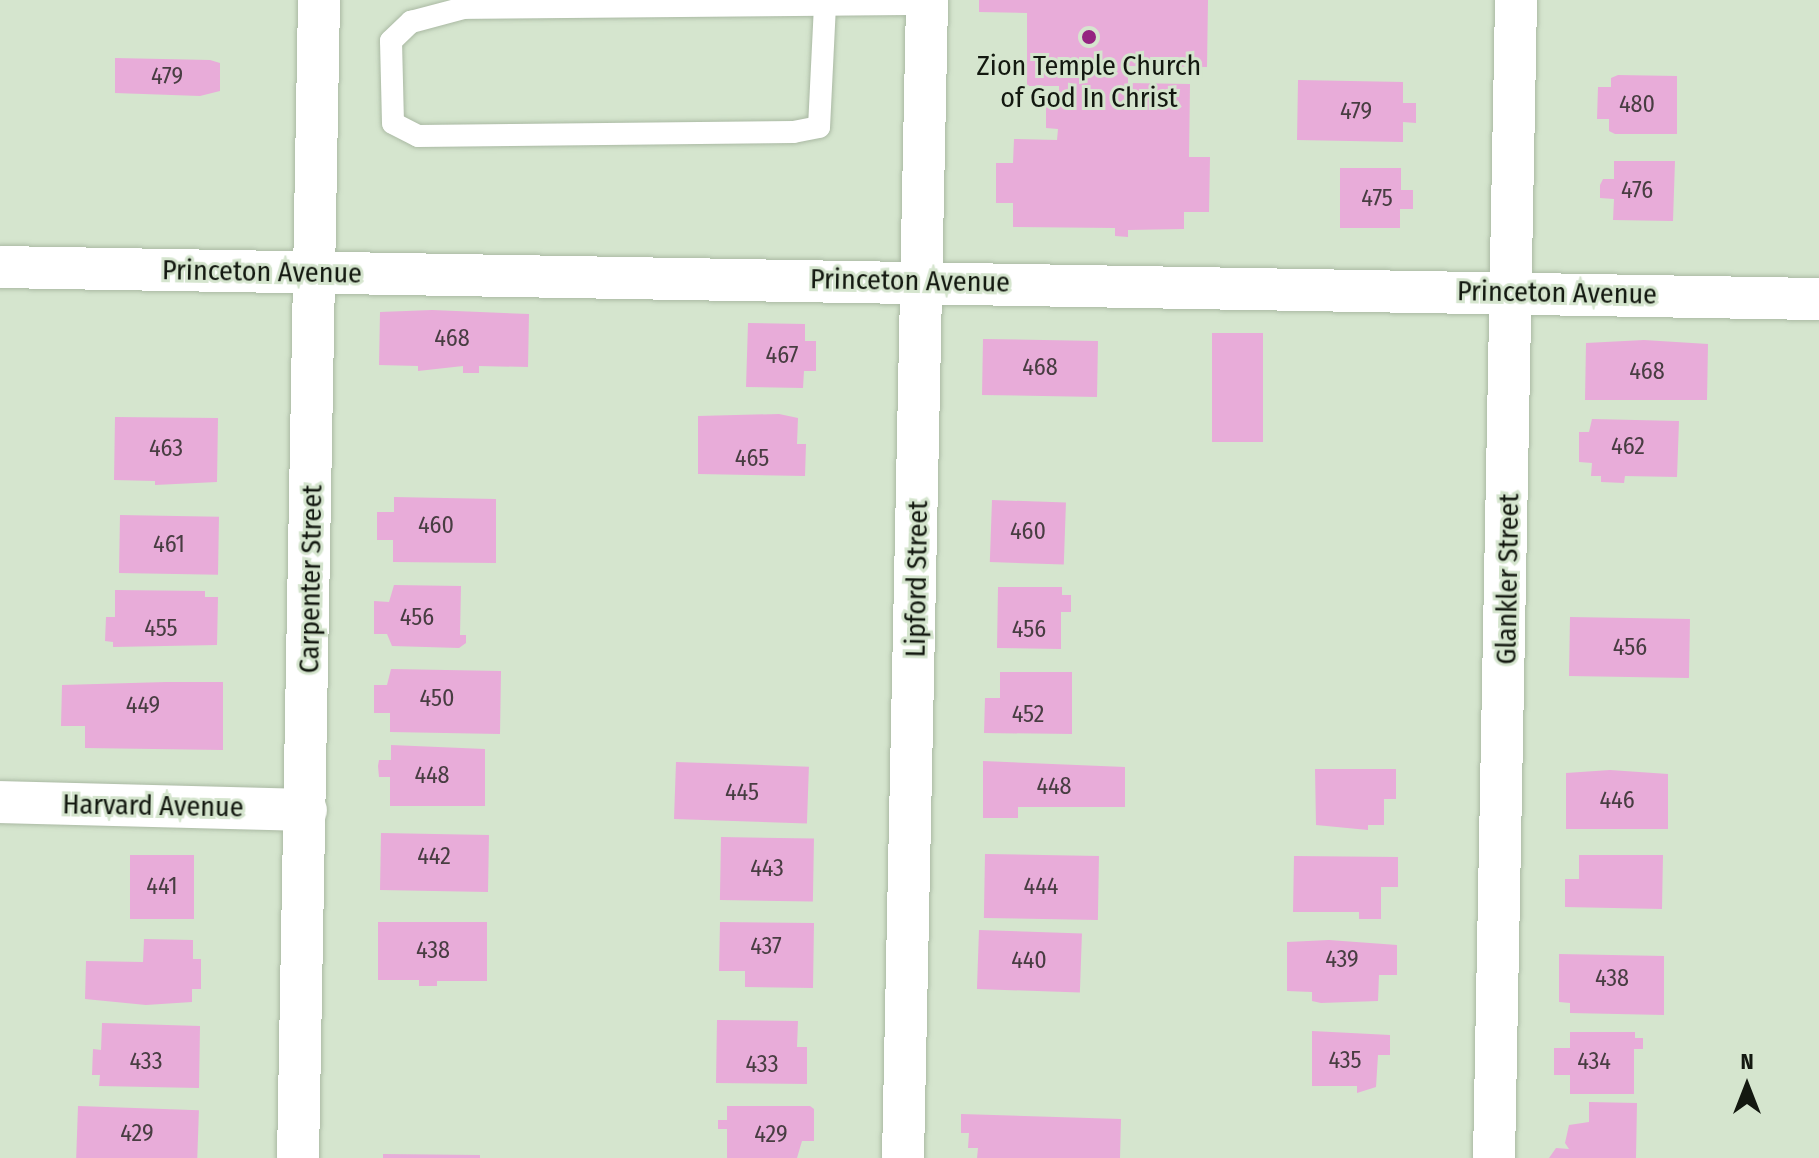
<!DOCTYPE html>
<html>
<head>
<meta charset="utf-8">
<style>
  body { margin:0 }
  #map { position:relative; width:1819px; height:1158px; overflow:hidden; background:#d5e5ce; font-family:"Fira Sans Condensed",sans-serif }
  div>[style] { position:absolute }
  .building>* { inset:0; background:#e8acd9; transform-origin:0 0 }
  .roads { filter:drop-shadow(0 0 2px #aab9a3) drop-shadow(0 0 2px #aab9a3) }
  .service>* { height:22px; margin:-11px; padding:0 11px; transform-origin:11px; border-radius:11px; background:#fff }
  .minor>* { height:42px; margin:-21px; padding:0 21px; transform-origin:21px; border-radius:21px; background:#fff }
  .dots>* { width:22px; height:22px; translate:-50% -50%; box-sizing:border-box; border:4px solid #d5e5ce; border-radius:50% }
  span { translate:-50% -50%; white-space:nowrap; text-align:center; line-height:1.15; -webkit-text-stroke:6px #d5e5ce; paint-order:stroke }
  .number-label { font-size:24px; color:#483d42 }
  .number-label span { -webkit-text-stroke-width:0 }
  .poi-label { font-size:28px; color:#131810 }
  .street-label { font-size:28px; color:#131810 }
  .north { position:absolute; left:1707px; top:1046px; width:80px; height:80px; -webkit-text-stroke:6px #d5e5ce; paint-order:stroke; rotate:0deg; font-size:22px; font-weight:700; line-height:32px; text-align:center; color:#131810 }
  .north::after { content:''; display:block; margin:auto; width:28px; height:36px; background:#131810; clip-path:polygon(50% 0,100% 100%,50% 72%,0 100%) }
</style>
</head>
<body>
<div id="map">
  <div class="building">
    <i style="clip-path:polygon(979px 0,1208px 0,1207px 67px,1128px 66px,1128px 83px,1190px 84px,1189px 157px,1210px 157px,1209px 212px,1184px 212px,1184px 229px,1128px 230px,1128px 237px,1115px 236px,1115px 228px,1013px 227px,1013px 203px,996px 203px,996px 163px,1013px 163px,1014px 139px,1057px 140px,1058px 129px,1046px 128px,1046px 101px,1059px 101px,1059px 86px,1027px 86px,1027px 13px,979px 12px)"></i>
    <i style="clip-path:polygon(115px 58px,210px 60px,220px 63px,220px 91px,200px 96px,115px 93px)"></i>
    <i style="clip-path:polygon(1618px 75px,1677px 76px,1677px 134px,1615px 134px,1609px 131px,1609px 119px,1597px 119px,1598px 87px,1611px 87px,1611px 78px)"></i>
    <i style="clip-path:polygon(1298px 80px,1403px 82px,1403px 103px,1416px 103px,1416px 123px,1403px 122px,1403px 142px,1297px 140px)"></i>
    <i style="clip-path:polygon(1614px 161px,1675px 161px,1673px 221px,1613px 220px,1614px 199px,1600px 198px,1600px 185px,1603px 179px,1614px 179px)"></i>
    <i style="clip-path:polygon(1340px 168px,1401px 168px,1401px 190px,1413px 190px,1413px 209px,1400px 209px,1400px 228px,1340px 228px)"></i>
    <i style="clip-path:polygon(432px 310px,529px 314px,528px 367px,479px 366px,479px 373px,463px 373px,463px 366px,418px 371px,418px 366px,379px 365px,380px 312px)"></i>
    <i style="clip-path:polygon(748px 323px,805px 324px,805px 341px,816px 341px,816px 371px,804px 371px,803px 388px,746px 387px)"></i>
    <i style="left:1212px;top:333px;width:51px;height:109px"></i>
    <i style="left:983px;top:339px;width:115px;height:56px;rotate:1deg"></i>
    <i style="clip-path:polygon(1644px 340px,1708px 344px,1707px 400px,1585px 400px,1586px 343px)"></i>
    <i style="clip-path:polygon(779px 414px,798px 418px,797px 444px,806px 444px,805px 476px,698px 474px,698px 416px)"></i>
    <i style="clip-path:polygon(115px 417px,218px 418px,217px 482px,155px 485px,155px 481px,114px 480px)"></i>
    <i style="clip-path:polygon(1592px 419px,1679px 421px,1677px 477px,1625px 476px,1624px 483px,1601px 482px,1601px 476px,1591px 476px,1592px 463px,1579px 462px,1579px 432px,1589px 432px)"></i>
    <i style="clip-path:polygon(394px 497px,496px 499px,496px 563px,393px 562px,393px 540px,377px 540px,377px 512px,394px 512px)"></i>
    <i style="left:992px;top:500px;width:74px;height:62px;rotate:2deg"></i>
    <i style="left:120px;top:515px;width:99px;height:58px;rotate:1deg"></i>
    <i style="clip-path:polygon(394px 585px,461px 586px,460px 635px,466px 635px,466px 643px,459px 648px,392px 646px,387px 634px,374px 634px,374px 601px,389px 602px)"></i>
    <i style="clip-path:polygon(998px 587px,1062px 587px,1062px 595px,1071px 595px,1071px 612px,1061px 612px,1061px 649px,997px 648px)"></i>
    <i style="clip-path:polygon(115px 590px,205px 591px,205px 597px,218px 597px,217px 645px,113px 647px,113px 642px,105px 641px,106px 617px,115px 617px)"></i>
    <i style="left:1570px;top:617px;width:120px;height:59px;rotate:1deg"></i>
    <i style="clip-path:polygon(391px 669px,501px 671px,500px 734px,390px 732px,390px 713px,374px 713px,374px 685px,387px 685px)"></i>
    <i style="clip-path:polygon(1000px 672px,1072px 672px,1072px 734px,984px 733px,985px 698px,1000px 698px)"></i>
    <i style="clip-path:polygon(166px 682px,223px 682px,223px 750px,85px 748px,85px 726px,61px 726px,62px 685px)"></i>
    <i style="clip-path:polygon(391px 745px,485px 749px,485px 806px,390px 806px,390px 777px,379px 777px,378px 766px,379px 760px,391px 760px)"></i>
    <i style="clip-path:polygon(983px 761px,1125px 767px,1125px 807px,1018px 807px,1018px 818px,983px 818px)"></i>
    <i style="left:676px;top:762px;width:133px;height:57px;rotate:2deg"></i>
    <i style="clip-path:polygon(1315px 769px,1396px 769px,1396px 799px,1384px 799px,1384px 825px,1368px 825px,1368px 830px,1316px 825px)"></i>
    <i style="clip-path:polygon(1610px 770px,1668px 774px,1668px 829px,1566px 829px,1566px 773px)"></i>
    <i style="left:381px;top:833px;width:108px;height:57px;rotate:1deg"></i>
    <i style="left:721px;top:837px;width:93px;height:63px;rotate:1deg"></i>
    <i style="left:985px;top:854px;width:114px;height:64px;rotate:1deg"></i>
    <i style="left:130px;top:855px;width:64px;height:64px"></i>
    <i style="clip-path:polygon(1579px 855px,1663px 855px,1662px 909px,1565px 907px,1565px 879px,1579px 879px)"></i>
    <i style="clip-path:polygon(1294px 856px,1398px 857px,1398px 887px,1381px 887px,1381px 919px,1359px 919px,1359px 912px,1293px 912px)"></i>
    <i style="clip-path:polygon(378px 922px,487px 922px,487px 981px,437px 981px,437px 986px,419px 986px,419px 980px,378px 980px)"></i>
    <i style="clip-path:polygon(720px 922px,814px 923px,813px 988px,745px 987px,745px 971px,719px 971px)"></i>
    <i style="left:979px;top:930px;width:103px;height:59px;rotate:2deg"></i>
    <i style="clip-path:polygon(144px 939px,193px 940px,193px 959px,201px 959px,201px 989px,192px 989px,192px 1002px,146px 1005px,85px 999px,86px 961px,143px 962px)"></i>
    <i style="clip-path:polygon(1329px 940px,1397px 945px,1397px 975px,1379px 975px,1378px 1001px,1321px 1003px,1312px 1001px,1312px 992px,1287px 991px,1287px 942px)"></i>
    <i style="clip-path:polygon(1559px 954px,1664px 956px,1664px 1015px,1570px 1013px,1570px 1003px,1559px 1002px)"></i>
    <i style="clip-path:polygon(717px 1020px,798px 1021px,797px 1047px,807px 1047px,807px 1084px,716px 1083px)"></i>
    <i style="clip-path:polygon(102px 1023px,200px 1026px,199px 1088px,99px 1086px,100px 1075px,92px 1075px,93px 1049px,101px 1050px)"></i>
    <i style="clip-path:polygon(1312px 1031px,1390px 1035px,1390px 1055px,1378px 1055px,1376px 1087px,1357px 1093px,1357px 1086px,1312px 1086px)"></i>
    <i style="clip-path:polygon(1570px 1032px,1635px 1032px,1635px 1038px,1643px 1038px,1643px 1049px,1634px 1049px,1634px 1094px,1570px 1094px,1570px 1075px,1554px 1075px,1554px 1048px,1570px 1048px)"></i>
    <i style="clip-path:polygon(1589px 1102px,1637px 1103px,1636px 1158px,1549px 1158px,1556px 1148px,1569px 1149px,1565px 1143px,1569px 1125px,1589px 1122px)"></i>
    <i style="left:78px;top:1106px;width:121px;height:52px;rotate:2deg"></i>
    <i style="clip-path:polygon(727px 1106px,810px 1106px,814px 1109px,814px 1141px,802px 1141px,797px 1158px,727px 1158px,727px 1129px,718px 1129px,718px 1120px,727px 1120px)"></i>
    <i style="clip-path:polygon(961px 1114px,1121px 1119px,1120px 1158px,977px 1158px,978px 1148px,968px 1148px,969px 1133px,961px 1133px)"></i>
    <i style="clip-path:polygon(383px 1154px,480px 1155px,480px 1158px,383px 1158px)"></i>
  </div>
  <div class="roads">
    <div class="service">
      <i style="left:825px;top:5px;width:122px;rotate:92.8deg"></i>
      <i style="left:819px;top:127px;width:26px;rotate:169deg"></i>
      <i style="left:793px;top:132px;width:375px;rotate:179.4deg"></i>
      <i style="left:418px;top:136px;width:28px;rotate:-153deg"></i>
      <i style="left:393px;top:123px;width:82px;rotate:-91.4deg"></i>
      <i style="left:391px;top:41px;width:28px;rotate:-44deg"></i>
      <i style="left:411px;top:22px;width:55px;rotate:-14.8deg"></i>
      <i style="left:464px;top:8px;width:463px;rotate:-0.5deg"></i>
    </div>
    <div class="minor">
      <i style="left:0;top:267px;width:1819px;rotate:1.01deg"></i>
      <i style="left:0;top:802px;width:306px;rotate:1.5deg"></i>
      <i style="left:298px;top:1158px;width:1158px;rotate:-88.96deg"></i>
      <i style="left:903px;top:1158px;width:1158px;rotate:-88.81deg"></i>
      <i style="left:1494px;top:1158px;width:1158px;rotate:-88.91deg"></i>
    </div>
  </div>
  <div class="dots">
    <i style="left:1089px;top:37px;background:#952381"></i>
  </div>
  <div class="number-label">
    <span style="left:167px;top:77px">479</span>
    <span style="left:1637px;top:105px">480</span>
    <span style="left:1356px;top:112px">479</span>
    <span style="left:1637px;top:191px">476</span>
    <span style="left:1377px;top:199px">475</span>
    <span style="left:452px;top:339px">468</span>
    <span style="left:782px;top:356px">467</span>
    <span style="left:1040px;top:368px">468</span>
    <span style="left:1647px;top:372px">468</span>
    <span style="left:1628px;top:447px">462</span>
    <span style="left:166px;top:449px">463</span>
    <span style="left:752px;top:459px">465</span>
    <span style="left:436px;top:526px">460</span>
    <span style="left:1028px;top:532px">460</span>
    <span style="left:169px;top:545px">461</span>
    <span style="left:417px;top:618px">456</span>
    <span style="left:161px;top:629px">455</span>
    <span style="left:1029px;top:630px">456</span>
    <span style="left:1630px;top:648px">456</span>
    <span style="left:437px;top:699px">450</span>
    <span style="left:143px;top:706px">449</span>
    <span style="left:1028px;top:715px">452</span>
    <span style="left:432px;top:776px">448</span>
    <span style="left:1054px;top:787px">448</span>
    <span style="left:742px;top:793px">445</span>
    <span style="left:1617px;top:801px">446</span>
    <span style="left:434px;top:857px">442</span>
    <span style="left:767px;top:869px">443</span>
    <span style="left:162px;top:887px">441</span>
    <span style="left:1041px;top:887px">444</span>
    <span style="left:766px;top:947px">437</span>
    <span style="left:433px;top:951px">438</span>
    <span style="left:1342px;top:960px">439</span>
    <span style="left:1029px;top:961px">440</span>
    <span style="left:1612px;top:979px">438</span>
    <span style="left:1345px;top:1061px">435</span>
    <span style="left:146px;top:1062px">433</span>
    <span style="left:1594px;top:1062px">434</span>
    <span style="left:762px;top:1065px">433</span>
    <span style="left:137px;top:1134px">429</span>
    <span style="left:771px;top:1135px">429</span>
  </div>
  <div class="poi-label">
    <span style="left:1089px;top:82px">Zion Temple Church<br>of God In Christ</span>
  </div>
  <div class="street-label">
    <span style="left:262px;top:272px;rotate:1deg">Princeton Avenue</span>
    <span style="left:910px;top:281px;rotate:1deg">Princeton Avenue</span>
    <span style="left:1557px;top:293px;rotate:1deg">Princeton Avenue</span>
    <span style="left:311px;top:579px;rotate:-89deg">Carpenter Street</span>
    <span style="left:917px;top:579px;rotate:-89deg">Lipford Street</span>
    <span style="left:1508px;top:579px;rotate:-89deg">Glankler Street</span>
    <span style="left:153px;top:806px;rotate:1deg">Harvard Avenue</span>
  </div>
  <div class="north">N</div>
</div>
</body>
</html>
